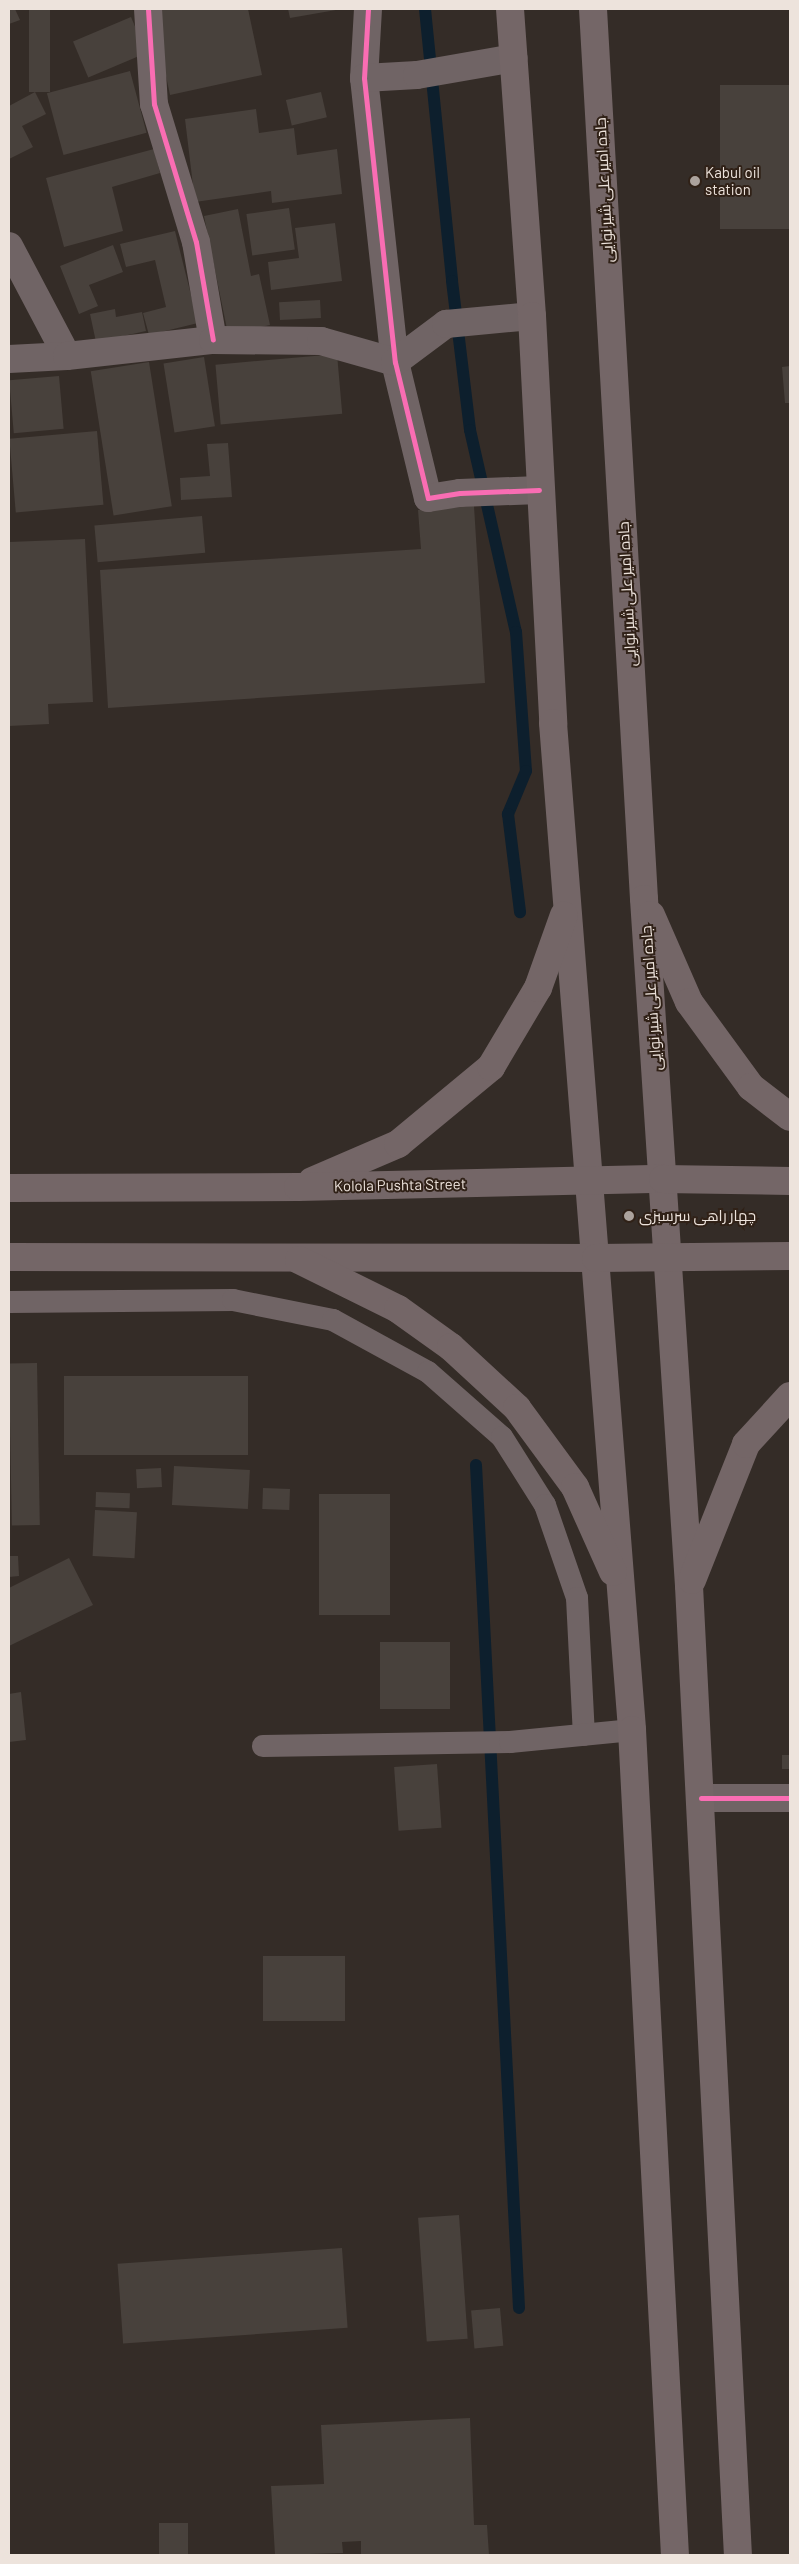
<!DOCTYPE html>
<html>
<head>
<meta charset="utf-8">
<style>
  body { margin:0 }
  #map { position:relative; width:799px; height:2564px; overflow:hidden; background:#342c27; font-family:Barlow,Cairo,sans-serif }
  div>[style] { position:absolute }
  .stream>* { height:12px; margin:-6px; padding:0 6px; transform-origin:6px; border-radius:6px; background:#0d1f2d }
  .building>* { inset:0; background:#48413c; transform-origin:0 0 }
  .lane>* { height:22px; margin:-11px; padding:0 11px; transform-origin:11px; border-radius:11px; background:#706465 }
  .street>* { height:28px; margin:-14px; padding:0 14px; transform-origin:14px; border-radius:14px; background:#706465 }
  .secondary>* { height:28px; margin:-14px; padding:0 14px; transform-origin:14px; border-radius:14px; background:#746667 }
  .cycleway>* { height:5px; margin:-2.5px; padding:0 2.5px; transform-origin:2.5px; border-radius:2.5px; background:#f96db3 }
  .dots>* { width:14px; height:14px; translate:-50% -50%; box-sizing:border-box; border:2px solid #302117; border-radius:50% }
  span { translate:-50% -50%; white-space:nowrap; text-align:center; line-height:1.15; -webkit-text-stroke:4px #302117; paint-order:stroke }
  .poi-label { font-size:15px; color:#ede3dc }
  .left { translate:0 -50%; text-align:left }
  .street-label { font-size:15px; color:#ede3dc }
  .frame { position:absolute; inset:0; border:10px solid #ede3dc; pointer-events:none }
</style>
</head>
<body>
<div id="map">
  <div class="stream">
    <i style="left:425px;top:9px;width:273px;rotate:84.3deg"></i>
    <i style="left:452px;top:281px;width:150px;rotate:83.1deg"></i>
    <i style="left:470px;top:430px;width:207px;rotate:77.2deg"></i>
    <i style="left:516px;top:632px;width:139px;rotate:85.9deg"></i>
    <i style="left:526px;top:771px;width:47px;rotate:112.7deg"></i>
    <i style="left:508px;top:814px;width:99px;rotate:83deg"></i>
    <i style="left:476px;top:1465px;width:844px;rotate:87.08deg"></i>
  </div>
  <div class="building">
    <i style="clip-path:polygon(9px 9px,15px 9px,20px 20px,9px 24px)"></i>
    <i style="left:29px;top:9px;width:21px;height:83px"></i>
    <i style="clip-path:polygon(152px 9px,248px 9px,262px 75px,170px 95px)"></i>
    <i style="clip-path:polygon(288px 9px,336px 9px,336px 10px,290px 18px)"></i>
    <i style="left:131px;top:17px;width:39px;height:63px;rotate:67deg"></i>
    <i style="left:130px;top:71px;width:64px;height:86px;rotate:75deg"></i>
    <i style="left:790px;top:85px;width:144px;height:70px;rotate:90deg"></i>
    <i style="clip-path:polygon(35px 92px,46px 114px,22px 126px,33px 147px,9px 159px,9px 106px)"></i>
    <i style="left:321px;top:92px;width:26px;height:36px;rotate:77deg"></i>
    <i style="clip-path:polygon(256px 109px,259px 133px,294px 128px,297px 155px,337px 149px,342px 194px,272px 203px,271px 191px,195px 202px,185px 119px)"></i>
    <i style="clip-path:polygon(154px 149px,160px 173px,112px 187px,123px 231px,64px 247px,46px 178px)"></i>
    <i style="left:289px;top:208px;width:42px;height:43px;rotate:82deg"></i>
    <i style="clip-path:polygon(238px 209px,251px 276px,259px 274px,270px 325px,228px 334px,204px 216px)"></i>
    <i style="clip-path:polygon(335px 223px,342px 281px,271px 290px,268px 262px,299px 258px,295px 228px)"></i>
    <i style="clip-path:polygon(175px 231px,198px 323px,149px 335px,143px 313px,166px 307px,155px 260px,126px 267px,120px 244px)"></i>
    <i style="clip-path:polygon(113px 245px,123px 272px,89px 285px,98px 306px,79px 314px,60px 266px)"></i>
    <i style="left:320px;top:300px;width:18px;height:41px;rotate:87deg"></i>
    <i style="clip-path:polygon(115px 309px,116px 317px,142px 312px,146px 331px,96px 342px,90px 314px)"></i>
    <i style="left:337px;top:354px;width:60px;height:122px;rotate:85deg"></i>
    <i style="left:204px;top:357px;width:70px;height:41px;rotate:81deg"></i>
    <i style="left:149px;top:362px;width:146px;height:59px;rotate:81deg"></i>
    <i style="clip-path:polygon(790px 366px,790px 403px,785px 403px,782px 367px)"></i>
    <i style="left:59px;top:376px;width:53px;height:50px;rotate:85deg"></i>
    <i style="left:97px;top:431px;width:74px;height:88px;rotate:85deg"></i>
    <i style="clip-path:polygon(228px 443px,232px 497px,181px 500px,180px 478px,210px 476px,207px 444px)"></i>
    <i style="clip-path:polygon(474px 506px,485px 683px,108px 708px,100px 570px,421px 549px,418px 510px)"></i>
    <i style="left:202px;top:516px;width:37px;height:108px;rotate:85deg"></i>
    <i style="clip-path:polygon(85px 539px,93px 702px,48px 704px,49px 724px,9px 726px,9px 542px)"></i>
    <i style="left:37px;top:1363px;width:162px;height:28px;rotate:89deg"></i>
    <i style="left:64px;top:1376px;width:184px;height:79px"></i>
    <i style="left:174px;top:1466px;width:76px;height:39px;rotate:3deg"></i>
    <i style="left:161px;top:1468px;width:19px;height:25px;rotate:87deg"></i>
    <i style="left:263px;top:1488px;width:27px;height:21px;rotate:2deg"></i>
    <i style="left:96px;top:1492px;width:34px;height:15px;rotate:2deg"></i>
    <i style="left:319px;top:1494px;width:71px;height:121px"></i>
    <i style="left:95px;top:1510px;width:42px;height:46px;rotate:3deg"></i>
    <i style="clip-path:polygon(9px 1556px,18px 1556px,19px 1576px,9px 1577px)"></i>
    <i style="clip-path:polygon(69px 1558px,93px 1605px,9px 1646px,9px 1588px)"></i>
    <i style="left:380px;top:1642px;width:70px;height:67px"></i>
    <i style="clip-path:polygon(21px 1692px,26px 1740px,9px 1742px,9px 1694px)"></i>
    <i style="left:782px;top:1755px;width:8px;height:14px"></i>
    <i style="left:437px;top:1764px;width:64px;height:43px;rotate:86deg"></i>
    <i style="left:263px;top:1956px;width:82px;height:65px"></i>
    <i style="left:459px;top:2215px;width:124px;height:41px;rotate:86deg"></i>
    <i style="left:342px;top:2248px;width:80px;height:225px;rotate:86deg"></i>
    <i style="left:500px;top:2308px;width:38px;height:29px;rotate:85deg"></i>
    <i style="clip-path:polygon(470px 2418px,474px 2525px,487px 2525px,489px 2555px,361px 2555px,361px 2541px,342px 2542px,343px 2553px,275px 2555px,271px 2486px,324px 2484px,321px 2425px)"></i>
    <i style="left:159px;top:2523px;width:29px;height:32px"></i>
  </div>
  <div class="lane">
    <i style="left:9px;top:1302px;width:224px;rotate:-0.5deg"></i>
    <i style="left:233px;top:1300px;width:102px;rotate:11.3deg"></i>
    <i style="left:333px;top:1320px;width:108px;rotate:28.7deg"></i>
    <i style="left:428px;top:1372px;width:98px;rotate:41.3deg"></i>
    <i style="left:502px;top:1437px;width:80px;rotate:57.7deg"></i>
    <i style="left:545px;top:1505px;width:98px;rotate:71deg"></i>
    <i style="left:577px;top:1598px;width:137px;rotate:87.1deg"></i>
    <i style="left:263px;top:1746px;width:247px;rotate:-0.9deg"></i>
    <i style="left:510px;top:1742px;width:123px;rotate:-5.6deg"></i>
  </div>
  <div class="street">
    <i style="left:148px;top:9px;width:95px;rotate:86.4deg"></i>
    <i style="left:154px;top:104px;width:144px;rotate:73.1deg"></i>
    <i style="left:196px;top:242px;width:99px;rotate:80.2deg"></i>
    <i style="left:368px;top:9px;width:69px;rotate:93.3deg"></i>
    <i style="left:364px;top:78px;width:286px;rotate:83.8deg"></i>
    <i style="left:395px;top:362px;width:140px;rotate:76.4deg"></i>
    <i style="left:428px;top:498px;width:32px;rotate:-9deg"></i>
    <i style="left:460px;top:493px;width:79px;rotate:-2.2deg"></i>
    <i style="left:364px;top:78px;width:53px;rotate:-3.2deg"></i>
    <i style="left:417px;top:75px;width:98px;rotate:-9.9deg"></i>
    <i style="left:9px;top:246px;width:124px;rotate:62.2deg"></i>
    <i style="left:9px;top:359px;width:58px;rotate:-3deg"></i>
    <i style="left:67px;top:356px;width:147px;rotate:-6.3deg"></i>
    <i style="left:213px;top:340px;width:108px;rotate:0.5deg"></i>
    <i style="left:321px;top:341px;width:77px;rotate:15.8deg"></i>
    <i style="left:395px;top:362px;width:64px;rotate:-36.7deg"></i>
    <i style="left:446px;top:324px;width:86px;rotate:-5.3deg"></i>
    <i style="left:701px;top:1798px;width:89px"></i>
  </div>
  <div class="secondary">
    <i style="left:510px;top:9px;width:308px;rotate:85.9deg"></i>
    <i style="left:532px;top:316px;width:408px;rotate:87deg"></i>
    <i style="left:553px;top:723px;width:1010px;rotate:85.51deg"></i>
    <i style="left:632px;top:1730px;width:826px;rotate:87.02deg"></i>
    <i style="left:593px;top:9px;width:891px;rotate:86.72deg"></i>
    <i style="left:644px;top:899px;width:688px;rotate:86.25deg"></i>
    <i style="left:689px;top:1586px;width:970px;rotate:87.11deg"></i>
    <i style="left:651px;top:915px;width:95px;rotate:66.4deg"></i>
    <i style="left:689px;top:1002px;width:105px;rotate:53.9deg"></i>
    <i style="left:751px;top:1087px;width:49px;rotate:37.6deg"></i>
    <i style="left:312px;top:1181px;width:94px;rotate:-23.3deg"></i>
    <i style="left:398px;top:1144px;width:121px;rotate:-39.6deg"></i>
    <i style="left:491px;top:1067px;width:92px;rotate:-59.3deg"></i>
    <i style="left:538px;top:988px;width:77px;rotate:-70.4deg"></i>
    <i style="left:9px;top:1188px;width:289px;rotate:-0.2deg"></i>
    <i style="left:298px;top:1187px;width:365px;rotate:-1.3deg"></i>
    <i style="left:663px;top:1179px;width:127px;rotate:0.9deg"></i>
    <i style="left:9px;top:1257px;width:587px;rotate:0.1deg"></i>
    <i style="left:596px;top:1258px;width:194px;rotate:-0.6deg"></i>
    <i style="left:299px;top:1260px;width:110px;rotate:26.3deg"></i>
    <i style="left:398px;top:1309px;width:65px;rotate:35.6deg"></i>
    <i style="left:451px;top:1347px;width:90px;rotate:42.7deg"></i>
    <i style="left:517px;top:1408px;width:98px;rotate:53.7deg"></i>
    <i style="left:575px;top:1487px;width:93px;rotate:65.9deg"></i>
    <i style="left:692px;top:1580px;width:146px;rotate:-68.3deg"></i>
    <i style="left:746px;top:1444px;width:65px;rotate:-47.5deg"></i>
  </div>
  <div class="cycleway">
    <i style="left:148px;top:9px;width:95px;rotate:86.4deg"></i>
    <i style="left:154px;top:104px;width:144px;rotate:73.1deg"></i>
    <i style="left:196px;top:242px;width:99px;rotate:80.2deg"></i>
    <i style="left:368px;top:9px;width:69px;rotate:93.3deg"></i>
    <i style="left:364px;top:78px;width:286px;rotate:83.8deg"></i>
    <i style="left:395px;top:362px;width:140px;rotate:76.4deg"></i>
    <i style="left:428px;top:498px;width:32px;rotate:-9deg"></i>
    <i style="left:460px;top:493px;width:79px;rotate:-2.2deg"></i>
    <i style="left:701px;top:1798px;width:89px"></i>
  </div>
  <div class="dots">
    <i style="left:695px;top:181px;background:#aca39d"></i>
    <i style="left:629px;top:1216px;background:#aca39d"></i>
  </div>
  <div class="poi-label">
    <span class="left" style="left:705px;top:181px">Kabul oil<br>station</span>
    <span class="left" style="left:639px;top:1216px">چهار راهی سرسبزی</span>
  </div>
  <div class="street-label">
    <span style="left:604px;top:190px;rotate:-93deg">جاده امیر علی شیر نوایی</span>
    <span style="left:627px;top:594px;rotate:-93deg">جاده امیر علی شیر نوایی</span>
    <span style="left:651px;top:998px;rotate:-94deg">جاده امیر علی شیر نوایی</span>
    <span style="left:400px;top:1185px;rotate:-1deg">Kolola Pushta Street</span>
  </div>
  <div class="frame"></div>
</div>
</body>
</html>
